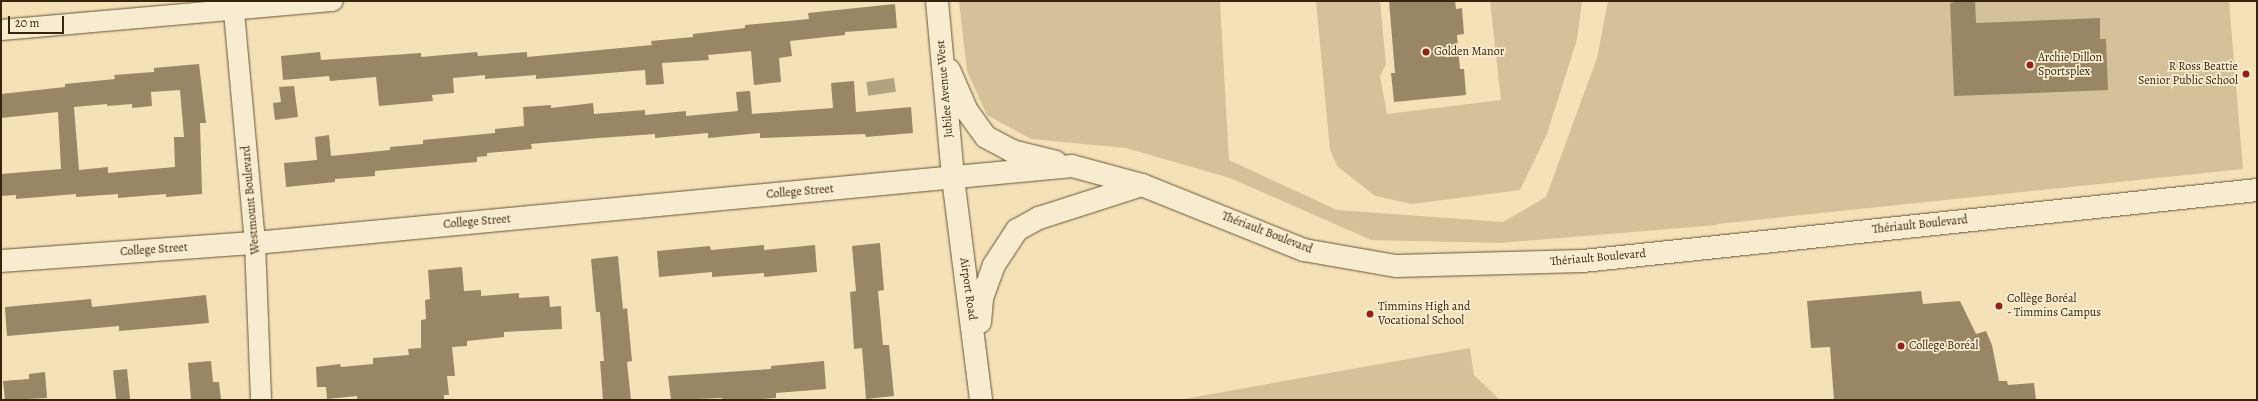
<!DOCTYPE html>
<html>
<head>
<meta charset="utf-8">
<style>
  body { margin:0 }
  #map { position:relative; width:2258px; height:401px; overflow:hidden; background:#f4e1b7; font-family:Alegreya,serif }
  div>[style] { position:absolute }
  .green>* { inset:0; background:#d4c19a }
  .water>* { inset:0; background:#b4a17d; transform-origin:0 0 }
  .building>* { inset:0; background:#998665; transform-origin:0 0 }
  .roads { filter:drop-shadow(0 0 1px #665337) drop-shadow(0 0 1px #665337) }
  .street>* { height:20px; margin:-10px; padding:0 10px; transform-origin:10px; border-radius:10px; background:#f8ecd0 }
  .secondary>* { height:22px; margin:-11px; padding:0 11px; transform-origin:11px; border-radius:11px; background:#f8ecd0 }
  .dots>* { width:11px; height:11px; translate:-50% -50%; box-sizing:border-box; border:2px solid #f8ecd0; border-radius:50% }
  span { translate:-50% -50%; white-space:nowrap; text-align:center; line-height:1.15; -webkit-text-stroke:3.5px #f8ecd0; paint-order:stroke }
  .poi-label { font-size:12px; color:#37240c }
  .left { translate:0 -50%; text-align:left }
  .right { translate:-100% -50%; text-align:right }
  .street-label { font-size:12px; color:#37240c }
  .frame { position:absolute; inset:0; border:2px solid #37240c; pointer-events:none }
  .scale { position:absolute; left:8px; top:16px; width:56px; height:18px; box-sizing:border-box; border:2px solid #37240c; border-top:0; padding-left:5px; font-size:12px; line-height:14px; white-space:nowrap; color:#37240c; -webkit-text-stroke:3px #f8ecd0; paint-order:stroke }
</style>
</head>
<body>
<div id="map">
  <div class="green">
    <i style="clip-path:polygon(959px 1px,1220px 1px,1229px 160px,1337px 210px,1503px 222px,1546px 197px,1597px 58px,1608px 1px,2229px 1px,2243px 169px,1717px 224px,1717px 225px,1500px 243px,1371px 240px,1230px 178px,1126px 148px,1031px 139px,987px 115px,967px 71px)"></i>
    <i style="clip-path:polygon(1316px 1px,1380px 1px,1386px 64px,1380px 76px,1387px 114px,1501px 100px,1490px 1px,1582px 1px,1577px 39px,1547px 134px,1520px 190px,1412px 204px,1375px 196px,1337px 166px,1330px 150px)"></i>
    <i style="clip-path:polygon(1470px 348px,1474px 375px,1500px 400px,1178px 400px)"></i>
  </div>
  <div class="water">
    <i style="left:894px;top:78px;width:14px;height:28px;rotate:82deg"></i>
  </div>
  <div class="building">
    <i style="clip-path:polygon(1389px 1px,1455px 1px,1456px 9px,1462px 8px,1464px 34px,1457px 35px,1460px 69px,1464px 69px,1466px 95px,1394px 102px,1391px 73px,1395px 73px)"></i>
    <i style="clip-path:polygon(1960px 1px,1975px 1px,1976px 23px,2100px 18px,2100px 39px,2106px 39px,2108px 90px,1954px 96px,1950px 3px)"></i>
    <i style="clip-path:polygon(895px 4px,897px 28px,845px 32px,845px 35px,790px 41px,792px 56px,779px 58px,781px 82px,754px 85px,751px 51px,708px 55px,709px 60px,662px 63px,664px 84px,646px 85px,645px 70px,536px 79px,536px 75px,485px 79px,485px 75px,453px 78px,454px 93px,432px 95px,433px 101px,379px 106px,376px 77px,330px 81px,329px 76px,283px 80px,281px 56px,320px 52px,321px 60px,421px 53px,421px 57px,477px 52px,478px 56px,527px 52px,527px 57px,652px 45px,651px 41px,693px 37px,693px 34px,745px 28px,745px 25px,809px 19px,808px 13px)"></i>
    <i style="clip-path:polygon(evenodd,199px 64px,206px 123px,200px 123px,202px 194px,166px 197px,166px 194px,118px 198px,118px 194px,76px 197px,76px 194px,16px 199px,16px 195px,1px 196px,1px 174px,61px 169px,58px 112px,1px 118px,1px 94px,65px 87px,65px 84px,115px 79px,114px 75px,154px 72px,154px 68px,199px 64px,180px 90px,184px 137px,174px 137px,175px 167px,108px 173px,108px 167px,79px 170px,74px 107px,107px 104px,107px 106px,132px 104px,132px 108px,152px 106px,151px 92px,180px 90px)"></i>
    <i style="clip-path:polygon(854px 81px,856px 112px,911px 107px,913px 133px,866px 137px,865px 134px,760px 138px,760px 133px,708px 138px,708px 133px,655px 138px,655px 134px,599px 138px,531px 144px,532px 149px,487px 153px,487px 156px,477px 157px,477px 162px,375px 171px,375px 176px,335px 179px,335px 182px,286px 187px,284px 163px,317px 160px,315px 137px,329px 135px,331px 156px,390px 150px,390px 147px,423px 144px,423px 140px,495px 133px,495px 129px,524px 126px,523px 107px,551px 105px,551px 108px,593px 103px,594px 114px,645px 110px,645px 115px,686px 111px,686px 116px,738px 111px,736px 92px,750px 91px,752px 114px,833px 108px,831px 83px)"></i>
    <i style="clip-path:polygon(294px 86px,298px 117px,275px 120px,273px 103px,281px 102px,279px 87px)"></i>
    <i style="clip-path:polygon(880px 243px,884px 290px,878px 291px,883px 345px,889px 345px,894px 396px,866px 399px,862px 348px,854px 349px,850px 292px,856px 291px,852px 246px)"></i>
    <i style="clip-path:polygon(764px 245px,764px 250px,815px 245px,817px 272px,764px 277px,764px 273px,712px 277px,712px 272px,659px 277px,657px 251px,710px 246px,711px 250px)"></i>
    <i style="clip-path:polygon(618px 256px,623px 309px,627px 308px,632px 361px,627px 362px,631px 400px,603px 400px,600px 361px,604px 361px,600px 312px,596px 312px,591px 259px)"></i>
    <i style="clip-path:polygon(462px 267px,464px 291px,481px 290px,481px 296px,519px 293px,519px 298px,549px 296px,550px 307px,561px 306px,562px 329px,504px 332px,504px 337px,467px 341px,467px 346px,452px 347px,455px 376px,447px 376px,449px 395px,444px 395px,444px 400px,357px 400px,357px 396px,327px 399px,326px 387px,317px 387px,316px 367px,340px 364px,341px 367px,373px 364px,373px 358px,409px 355px,408px 349px,421px 348px,421px 320px,426px 319px,425px 300px,430px 299px,428px 270px)"></i>
    <i style="clip-path:polygon(1921px 291px,1923px 304px,1960px 301px,1976px 334px,1986px 331px,1992px 345px,1999px 381px,2007px 381px,2008px 385px,2034px 383px,2036px 400px,1834px 400px,1830px 347px,1811px 348px,1807px 301px)"></i>
    <i style="clip-path:polygon(206px 295px,209px 323px,119px 331px,119px 326px,7px 336px,5px 307px,91px 299px,92px 307px)"></i>
    <i style="clip-path:polygon(211px 361px,213px 382px,219px 382px,221px 400px,191px 400px,188px 363px)"></i>
    <i style="clip-path:polygon(824px 361px,826px 389px,776px 393px,776px 398px,750px 400px,722px 400px,722px 398px,671px 400px,668px 376px,771px 369px,771px 366px)"></i>
    <i style="left:127px;top:369px;width:31px;height:14px;rotate:84deg"></i>
    <i style="clip-path:polygon(45px 372px,47px 398px,5px 400px,3px 381px,29px 379px,29px 374px)"></i>
  </div>
  <div class="roads">
    <div class="street">
      <i style="left:233px;top:1px;width:243px;rotate:84.8deg"></i>
      <i style="left:255px;top:243px;width:157px;rotate:87.8deg"></i>
      <i style="left:1px;top:30px;width:333px;rotate:-5deg"></i>
    </div>
    <div class="secondary">
      <i style="left:937px;top:1px;width:178px;rotate:84.8deg"></i>
      <i style="left:953px;top:178px;width:224px;rotate:82.8deg"></i>
      <i style="left:949px;top:70px;width:45px;rotate:66.3deg"></i>
      <i style="left:967px;top:111px;width:32px;rotate:54deg"></i>
      <i style="left:986px;top:137px;width:30px;rotate:28deg"></i>
      <i style="left:1012px;top:151px;width:45px;rotate:14deg"></i>
      <i style="left:1px;top:261px;width:255px;rotate:-4.1deg"></i>
      <i style="left:255px;top:243px;width:821px;rotate:-5.38deg"></i>
      <i style="left:1072px;top:166px;width:73px;rotate:15.2deg"></i>
      <i style="left:1142px;top:185px;width:175px;rotate:21.9deg"></i>
      <i style="left:1304px;top:250px;width:93px;rotate:9.9deg"></i>
      <i style="left:1396px;top:266px;width:187px;rotate:-1.5deg"></i>
      <i style="left:1583px;top:261px;width:678px;rotate:-6.01deg"></i>
      <i style="left:980px;top:322px;width:24px;rotate:-85deg"></i>
      <i style="left:982px;top:298px;width:35px;rotate:-70deg"></i>
      <i style="left:994px;top:265px;width:42px;rotate:-56.7deg"></i>
      <i style="left:1017px;top:230px;width:25px;rotate:-29deg"></i>
      <i style="left:1039px;top:218px;width:108px;rotate:-17.8deg"></i>
    </div>
  </div>
  <div class="dots">
    <i style="left:1426px;top:52px;background:#8f2418"></i>
    <i style="left:2030px;top:65px;background:#8f2418"></i>
    <i style="left:2246px;top:74px;background:#8f2418"></i>
    <i style="left:1999px;top:306px;background:#8f2418"></i>
    <i style="left:1370px;top:314px;background:#8f2418"></i>
    <i style="left:1901px;top:346px;background:#8f2418"></i>
  </div>
  <div class="poi-label">
    <span class="left" style="left:1434px;top:52px">Golden Manor</span>
    <span class="left" style="left:2038px;top:65px">Archie Dillon<br>Sportsplex</span>
    <span class="right" style="left:2238px;top:74px">R Ross Beattie<br>Senior Public School</span>
    <span class="left" style="left:2007px;top:306px">Collège Boréal<br>- Timmins Campus</span>
    <span class="left" style="left:1378px;top:314px">Timmins High and<br>Vocational School</span>
    <span class="left" style="left:1909px;top:346px">College Boréal</span>
  </div>
  <div class="street-label">
    <span style="left:945px;top:89px;rotate:-95deg">Jubilee Avenue West</span>
    <span style="left:800px;top:192px;rotate:-5deg">College Street</span>
    <span style="left:251px;top:200px;rotate:-95deg">Westmount Boulevard</span>
    <span style="left:477px;top:222px;rotate:-5deg">College Street</span>
    <span style="left:1920px;top:225px;rotate:-6deg">Thériault Boulevard</span>
    <span style="left:1267px;top:233px;rotate:21deg">Thériault Boulevard</span>
    <span style="left:154px;top:250px;rotate:-4deg">College Street</span>
    <span style="left:1598px;top:258px;rotate:-5deg">Thériault Boulevard</span>
    <span style="left:968px;top:289px;rotate:82deg">Airport Road</span>
  </div>
  <div class="frame"></div>
  <div class="scale">20 m</div>
</div>
</body>
</html>
